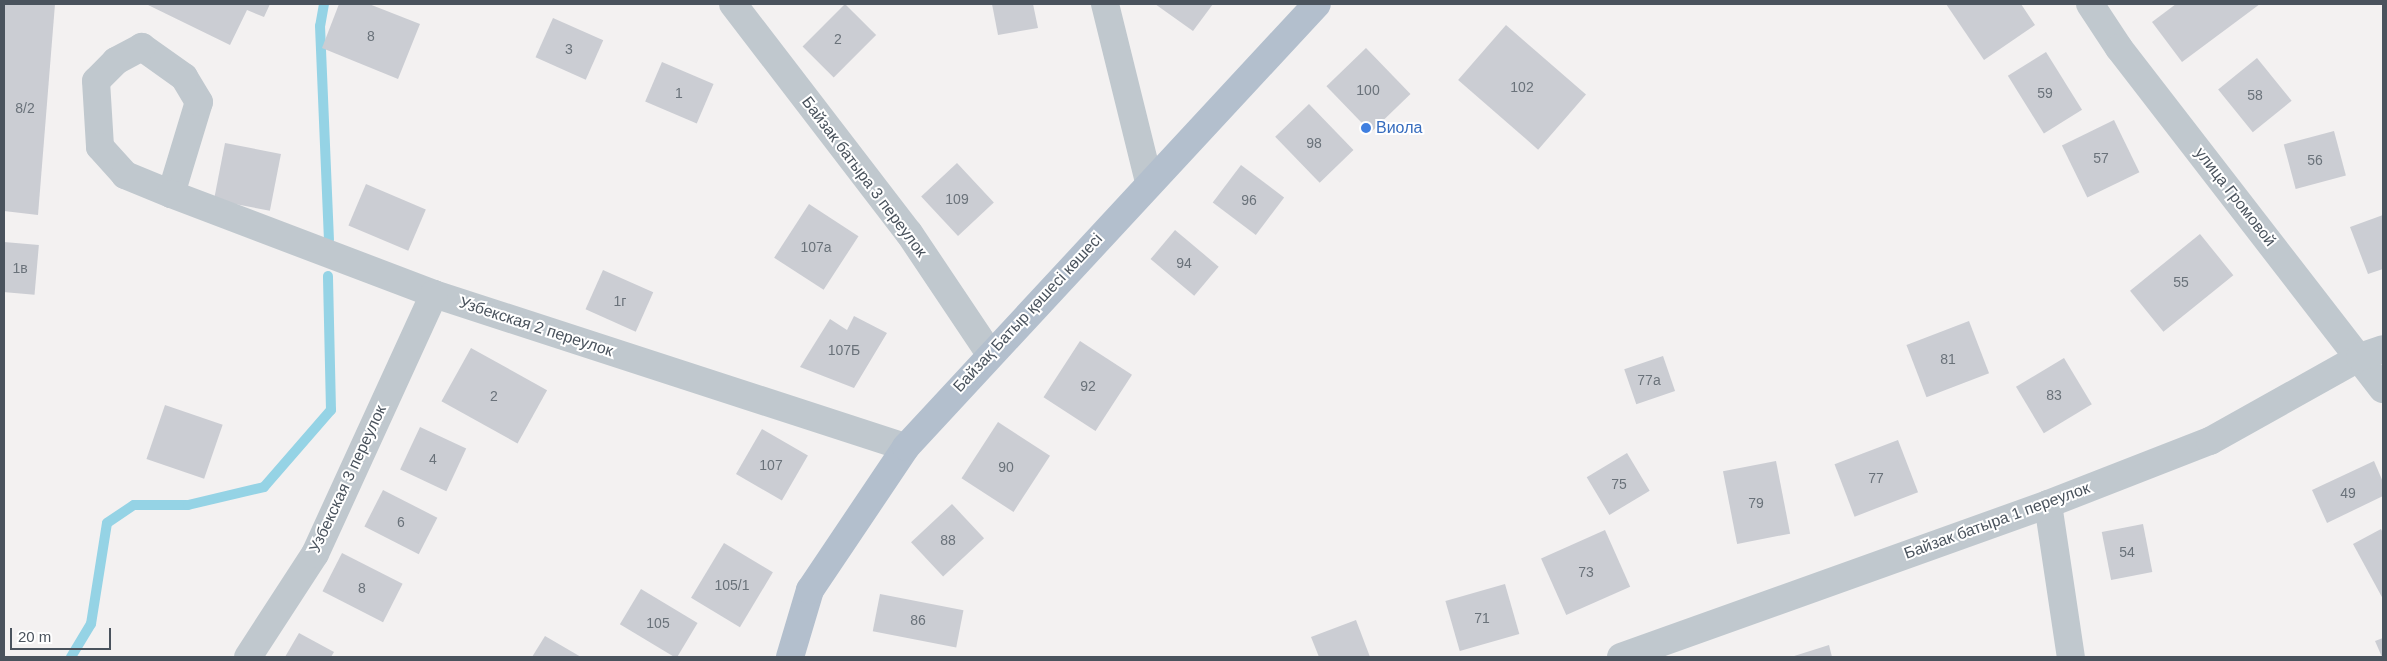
<!DOCTYPE html>
<html>
<head>
<meta charset="utf-8">
<style>
  body { margin:0 }
  #map { position:relative; width:2387px; height:661px; overflow:hidden; background:#f3f1f1; font-family:Helvetica,sans-serif }
  div>[style] { position:absolute }
  .stream>* { height:10px; margin:-5px; padding:0 5px; transform-origin:5px; border-radius:5px; background:#95d3e5 }
  .building>* { inset:0; background:#cbcdd3; transform-origin:0 0 }
  .minor>* { height:28px; margin:-14px; padding:0 14px; transform-origin:14px; border-radius:14px; background:#c0c8ce }
  .major>* { height:28px; margin:-14px; padding:0 14px; transform-origin:14px; border-radius:14px; background:#b3bfcd }
  .dots>* { width:14px; height:14px; translate:-50% -50%; box-sizing:border-box; border:2px solid #fff; border-radius:50% }
  span { translate:-50% -50%; white-space:nowrap; text-align:center; line-height:1.15; -webkit-text-stroke:4px #fff; paint-order:stroke }
  .number-label { font-size:14px; color:#6a727a }
  .number-label span { -webkit-text-stroke-width:0 }
  .shop-label { font-size:16px; color:#366cbe }
  .left { translate:0 -50%; text-align:left }
  .street-label { font-size:16px; color:#4a535d }
  .frame { position:absolute; inset:0; border:5px solid #4a535d; pointer-events:none }
  .scale { position:absolute; left:10px; top:628px; width:101px; height:22px; box-sizing:border-box; border:2px solid #4a535d; border-top:0; padding-left:6px; font-size:15px; line-height:18px; white-space:nowrap; color:#4a535d; -webkit-text-stroke:4px #fff; paint-order:stroke }
</style>
</head>
<body>
<div id="map">
  <div class="stream">
    <i style="left:324px;top:4px;width:22px;rotate:100deg"></i>
    <i style="left:320px;top:26px;width:214px;rotate:87.6deg"></i>
    <i style="left:71px;top:657px;width:39px;rotate:-59deg"></i>
    <i style="left:91px;top:624px;width:102px;rotate:-81deg"></i>
    <i style="left:107px;top:523px;width:32px;rotate:-34deg"></i>
    <i style="left:134px;top:505px;width:54px"></i>
    <i style="left:188px;top:505px;width:78px;rotate:-13.3deg"></i>
    <i style="left:264px;top:487px;width:102px;rotate:-49deg"></i>
    <i style="left:331px;top:410px;width:134px;rotate:-91.3deg"></i>
  </div>
  <div class="building">
    <i style="clip-path:polygon(4px 4px,55px 4px,38px 215px,4px 211px)"></i>
    <i style="clip-path:polygon(146px 4px,270px 4px,264px 17px,247px 10px,230px 45px)"></i>
    <i style="clip-path:polygon(339px 4px,369px 4px,420px 24px,398px 79px,322px 48px)"></i>
    <i style="left:845px;top:4px;width:44px;height:60px;rotate:45deg"></i>
    <i style="clip-path:polygon(992px 4px,1033px 4px,1038px 28px,998px 35px)"></i>
    <i style="clip-path:polygon(1155px 4px,1213px 4px,1193px 31px)"></i>
    <i style="clip-path:polygon(1946px 4px,2021px 4px,2035px 25px,1984px 60px)"></i>
    <i style="clip-path:polygon(2176px 4px,2260px 4px,2182px 62px,2152px 22px)"></i>
    <i style="left:553px;top:18px;width:55px;height:43px;rotate:24deg"></i>
    <i style="left:1506px;top:25px;width:106px;height:73px;rotate:41deg"></i>
    <i style="left:1366px;top:48px;width:64px;height:55px;rotate:46deg"></i>
    <i style="left:2046px;top:52px;width:68px;height:45px;rotate:58deg"></i>
    <i style="left:2257px;top:58px;width:55px;height:50px;rotate:51deg"></i>
    <i style="left:662px;top:62px;width:56px;height:43px;rotate:23deg"></i>
    <i style="left:1309px;top:104px;width:64px;height:47px;rotate:46deg"></i>
    <i style="left:2114px;top:120px;width:58px;height:58px;rotate:64deg"></i>
    <i style="left:2334px;top:131px;width:46px;height:52px;rotate:75deg"></i>
    <i style="left:225px;top:143px;width:57px;height:58px;rotate:11deg"></i>
    <i style="left:957px;top:163px;width:54px;height:49px;rotate:47deg"></i>
    <i style="left:1241px;top:165px;width:54px;height:47px;rotate:37deg"></i>
    <i style="left:366px;top:184px;width:65px;height:45px;rotate:23deg"></i>
    <i style="left:809px;top:204px;width:59px;height:64px;rotate:33deg"></i>
    <i style="clip-path:polygon(2383px 215px,2383px 269px,2368px 274px,2350px 227px)"></i>
    <i style="left:1175px;top:230px;width:57px;height:38px;rotate:40deg"></i>
    <i style="left:2200px;top:234px;width:53px;height:90px;rotate:51deg"></i>
    <i style="left:4px;top:242px;width:35px;height:50px;rotate:5deg"></i>
    <i style="left:603px;top:270px;width:55px;height:43px;rotate:24deg"></i>
    <i style="clip-path:polygon(854px 316px,887px 333px,854px 388px,800px 367px,830px 319px,847px 330px)"></i>
    <i style="left:1969px;top:321px;width:56px;height:67px;rotate:69deg"></i>
    <i style="left:1080px;top:341px;width:62px;height:67px;rotate:33deg"></i>
    <i style="left:471px;top:348px;width:87px;height:61px;rotate:29deg"></i>
    <i style="left:1663px;top:356px;width:37px;height:41px;rotate:71deg"></i>
    <i style="left:2064px;top:358px;width:54px;height:56px;rotate:59deg"></i>
    <i style="left:165px;top:405px;width:61px;height:57px;rotate:19deg"></i>
    <i style="left:998px;top:422px;width:62px;height:67px;rotate:33deg"></i>
    <i style="left:420px;top:427px;width:51px;height:47px;rotate:25deg"></i>
    <i style="left:762px;top:429px;width:53px;height:52px;rotate:30deg"></i>
    <i style="left:1898px;top:440px;width:56px;height:68px;rotate:69deg"></i>
    <i style="left:1627px;top:453px;width:44px;height:47px;rotate:59deg"></i>
    <i style="left:1776px;top:461px;width:74px;height:54px;rotate:79deg"></i>
    <i style="clip-path:polygon(2374px 461px,2383px 482px,2383px 496px,2327px 523px,2312px 490px)"></i>
    <i style="left:383px;top:490px;width:61px;height:41px;rotate:27deg"></i>
    <i style="left:952px;top:504px;width:47px;height:56px;rotate:47deg"></i>
    <i style="left:2143px;top:524px;width:49px;height:42px;rotate:79deg"></i>
    <i style="clip-path:polygon(2381px 529px,2383px 533px,2383px 599px,2353px 544px)"></i>
    <i style="left:1605px;top:530px;width:62px;height:70px;rotate:66deg"></i>
    <i style="left:724px;top:543px;width:57px;height:64px;rotate:31deg"></i>
    <i style="left:342px;top:553px;width:68px;height:43px;rotate:27deg"></i>
    <i style="left:1505px;top:584px;width:52px;height:62px;rotate:74deg"></i>
    <i style="left:641px;top:589px;width:66px;height:41px;rotate:31deg"></i>
    <i style="left:880px;top:594px;width:85px;height:38px;rotate:11deg"></i>
    <i style="clip-path:polygon(1356px 620px,1370px 657px,1319px 657px,1311px 637px)"></i>
    <i style="clip-path:polygon(299px 633px,334px 652px,331px 657px,285px 657px)"></i>
    <i style="clip-path:polygon(545px 636px,581px 657px,532px 657px)"></i>
    <i style="clip-path:polygon(2383px 638px,2383px 657px,2382px 657px,2375px 641px)"></i>
    <i style="clip-path:polygon(1829px 645px,1832px 657px,1791px 657px)"></i>
  </div>
  <div class="minor">
    <i style="left:733px;top:4px;width:289px;rotate:52.5deg"></i>
    <i style="left:909px;top:233px;width:146px;rotate:56.2deg"></i>
    <i style="left:1105px;top:4px;width:183px;rotate:76.1deg"></i>
    <i style="left:2090px;top:4px;width:53px;rotate:56.6deg"></i>
    <i style="left:2119px;top:48px;width:431px;rotate:52.3deg"></i>
    <i style="left:171px;top:194px;width:96px;rotate:-73.1deg"></i>
    <i style="left:199px;top:102px;width:29px;rotate:-121deg"></i>
    <i style="left:184px;top:77px;width:52px;rotate:-144.5deg"></i>
    <i style="left:142px;top:47px;width:30px;rotate:152deg"></i>
    <i style="left:116px;top:61px;width:28px;rotate:135deg"></i>
    <i style="left:96px;top:81px;width:66px;rotate:86.5deg"></i>
    <i style="left:100px;top:147px;width:38px;rotate:48deg"></i>
    <i style="left:125px;top:175px;width:50px;rotate:22.4deg"></i>
    <i style="left:171px;top:194px;width:281px;rotate:20.8deg"></i>
    <i style="left:434px;top:294px;width:496px;rotate:18deg"></i>
    <i style="left:2048px;top:504px;width:155px;rotate:81.5deg"></i>
    <i style="left:248px;top:657px;width:123px;rotate:-57deg"></i>
    <i style="left:315px;top:554px;width:286px;rotate:-65.4deg"></i>
    <i style="left:1621px;top:657px;width:454px;rotate:-19.7deg"></i>
    <i style="left:2048px;top:504px;width:174px;rotate:-21.3deg"></i>
    <i style="left:2210px;top:441px;width:172px;rotate:-29.2deg"></i>
    <i style="left:2360px;top:357px;width:24px;rotate:-19deg"></i>
  </div>
  <div class="major">
    <i style="left:790px;top:657px;width:70px;rotate:-73.4deg"></i>
    <i style="left:810px;top:590px;width:172px;rotate:-56.1deg"></i>
    <i style="left:906px;top:447px;width:604px;rotate:-47.15deg"></i>
  </div>
  <div class="dots">
    <i style="left:1366px;top:128px;background:#3f7fe0"></i>
  </div>
  <div class="number-label">
    <span style="left:371px;top:36px">8</span>
    <span style="left:838px;top:39px">2</span>
    <span style="left:569px;top:49px">3</span>
    <span style="left:1522px;top:87px">102</span>
    <span style="left:1368px;top:90px">100</span>
    <span style="left:679px;top:93px">1</span>
    <span style="left:2045px;top:93px">59</span>
    <span style="left:2255px;top:95px">58</span>
    <span style="left:25px;top:108px">8/2</span>
    <span style="left:1314px;top:143px">98</span>
    <span style="left:2101px;top:158px">57</span>
    <span style="left:2315px;top:160px">56</span>
    <span style="left:957px;top:199px">109</span>
    <span style="left:1249px;top:200px">96</span>
    <span style="left:816px;top:247px">107а</span>
    <span style="left:1184px;top:263px">94</span>
    <span style="left:20px;top:268px">1в</span>
    <span style="left:2181px;top:282px">55</span>
    <span style="left:620px;top:301px">1г</span>
    <span style="left:844px;top:350px">107Б</span>
    <span style="left:1948px;top:359px">81</span>
    <span style="left:1649px;top:380px">77а</span>
    <span style="left:1088px;top:386px">92</span>
    <span style="left:2054px;top:395px">83</span>
    <span style="left:494px;top:396px">2</span>
    <span style="left:433px;top:459px">4</span>
    <span style="left:771px;top:465px">107</span>
    <span style="left:1006px;top:467px">90</span>
    <span style="left:1876px;top:478px">77</span>
    <span style="left:1619px;top:484px">75</span>
    <span style="left:2348px;top:493px">49</span>
    <span style="left:1756px;top:503px">79</span>
    <span style="left:401px;top:522px">6</span>
    <span style="left:948px;top:540px">88</span>
    <span style="left:2127px;top:552px">54</span>
    <span style="left:1586px;top:572px">73</span>
    <span style="left:732px;top:585px">105/1</span>
    <span style="left:362px;top:588px">8</span>
    <span style="left:1482px;top:618px">71</span>
    <span style="left:918px;top:620px">86</span>
    <span style="left:658px;top:623px">105</span>
  </div>
  <div class="shop-label">
    <span class="left" style="left:1376px;top:128px">Виола</span>
  </div>
  <div class="street-label">
    <span style="left:864px;top:177px;rotate:53deg">Байзак батыра 3 переулок</span>
    <span style="left:2235px;top:197px;rotate:52deg">улица Громовой</span>
    <span style="left:1028px;top:313px;rotate:-47deg">Байзақ Батыр қөшесі көшесі</span>
    <span style="left:536px;top:327px;rotate:18deg">Узбекская 2 переулок</span>
    <span style="left:348px;top:479px;rotate:-65deg">Узбекская 3 переулок</span>
    <span style="left:1997px;top:521px;rotate:-20deg">Байзак батыра 1 переулок</span>
  </div>
  <div class="frame"></div>
  <div class="scale">20 m</div>
</div>
</body>
</html>
